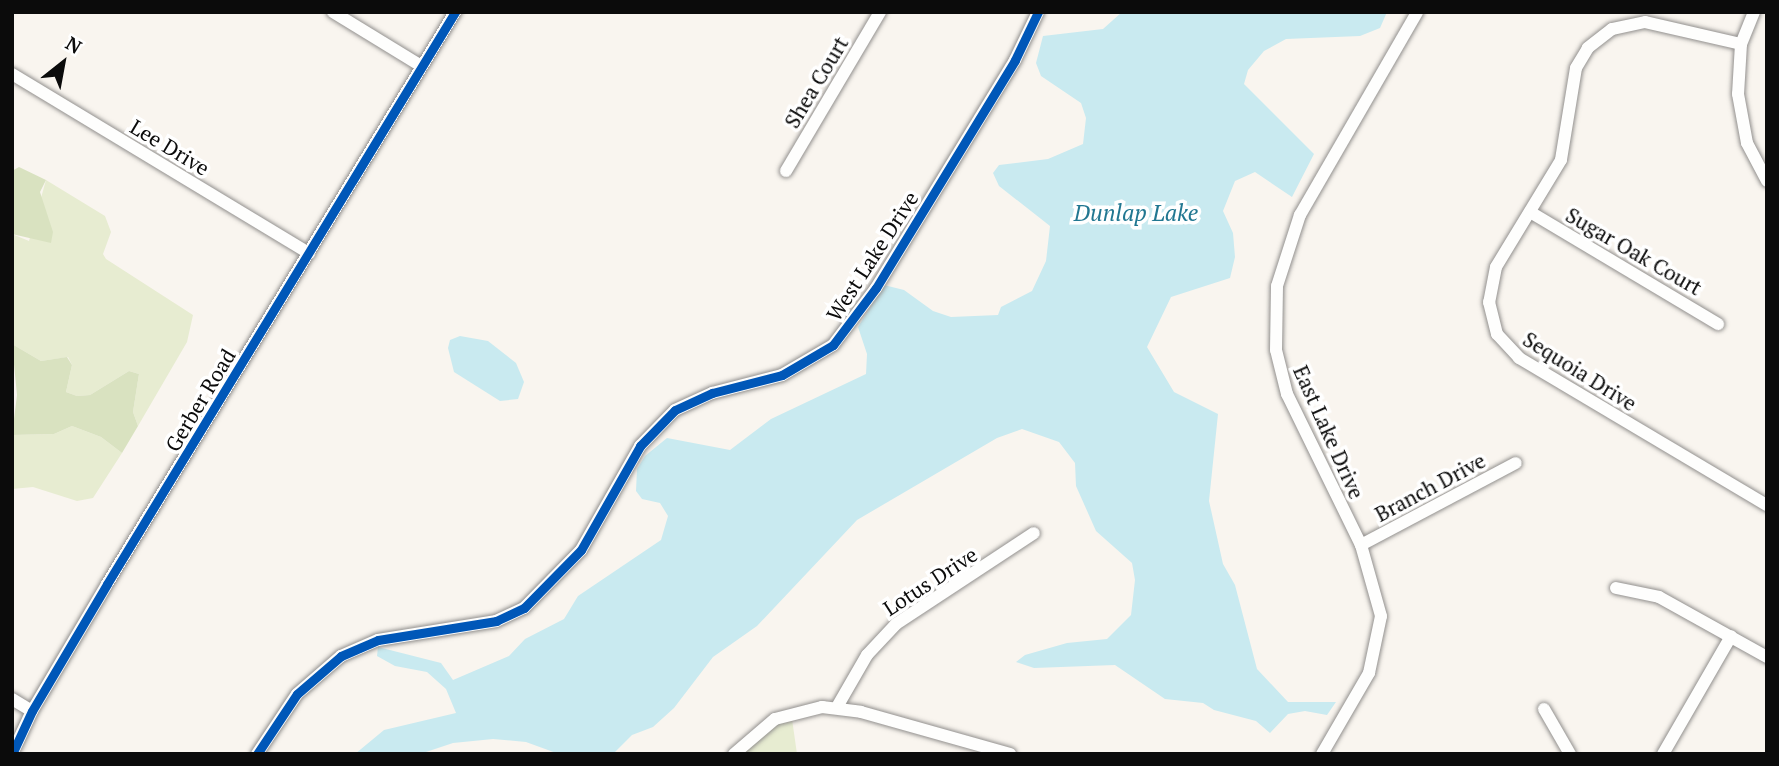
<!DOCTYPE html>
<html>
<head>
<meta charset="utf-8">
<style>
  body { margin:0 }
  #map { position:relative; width:1779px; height:766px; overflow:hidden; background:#f9f5ef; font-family:"PT Serif",serif }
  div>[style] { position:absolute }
  .green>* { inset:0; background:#e7ecd1 }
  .forest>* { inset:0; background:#d9e2c0 }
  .water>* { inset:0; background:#c9eaf0 }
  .roads { filter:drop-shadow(0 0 2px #92908e) drop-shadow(0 0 2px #92908e) }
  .minor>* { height:12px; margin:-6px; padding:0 6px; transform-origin:6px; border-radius:6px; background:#fefefd }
  .cycleway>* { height:9px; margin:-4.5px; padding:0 4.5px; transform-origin:4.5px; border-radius:4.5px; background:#0057b8 }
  span { translate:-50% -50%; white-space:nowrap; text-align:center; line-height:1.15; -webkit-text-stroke:7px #fff; paint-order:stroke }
  .street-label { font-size:21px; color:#0b0b0b }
  .water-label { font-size:23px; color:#217791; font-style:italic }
  .frame { position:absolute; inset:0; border:14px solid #0b0b0b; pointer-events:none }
  .north { position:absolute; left:28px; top:28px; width:70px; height:70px; -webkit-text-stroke:5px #fff; paint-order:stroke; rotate:31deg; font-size:19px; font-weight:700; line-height:28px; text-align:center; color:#0b0b0b }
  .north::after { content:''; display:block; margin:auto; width:24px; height:32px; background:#0b0b0b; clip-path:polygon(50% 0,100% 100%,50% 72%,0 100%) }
</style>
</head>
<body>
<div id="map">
  <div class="green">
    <i style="clip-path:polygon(46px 180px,105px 216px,111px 232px,103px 254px,106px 259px,193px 315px,187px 342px,138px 426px,133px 412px,139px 374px,129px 371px,90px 395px,77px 396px,66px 392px,72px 365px,68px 357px,41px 361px,12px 344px,12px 234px,29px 241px)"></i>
    <i style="clip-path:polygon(72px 426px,101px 437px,122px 453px,93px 498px,77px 501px,33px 487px,12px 489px,12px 435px,54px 434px)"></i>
    <i style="clip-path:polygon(791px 712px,797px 754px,734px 754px)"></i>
  </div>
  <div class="forest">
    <i style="clip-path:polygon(19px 167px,46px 180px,40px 192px,53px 232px,51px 243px,12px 234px,12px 171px)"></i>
    <i style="clip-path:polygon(12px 344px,41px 361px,67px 357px,72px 365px,66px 392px,77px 396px,90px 395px,129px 371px,139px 374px,133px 412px,138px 426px,122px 453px,101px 437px,72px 426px,54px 434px,12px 435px,17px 395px)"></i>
  </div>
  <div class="water">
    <i style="clip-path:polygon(1122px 12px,1387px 12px,1380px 28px,1360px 36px,1286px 39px,1264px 51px,1248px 70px,1244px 84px,1314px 154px,1292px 197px,1255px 172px,1235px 181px,1223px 211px,1233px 233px,1235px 257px,1230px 278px,1171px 297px,1147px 347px,1174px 392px,1218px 414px,1209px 501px,1223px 564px,1235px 585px,1257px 669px,1288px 702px,1336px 702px,1327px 715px,1305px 711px,1288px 714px,1270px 733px,1256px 721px,1214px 710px,1203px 703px,1165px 699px,1115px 665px,1034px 668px,1016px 662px,1025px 655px,1067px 643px,1107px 639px,1131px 615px,1135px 580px,1132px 563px,1096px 531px,1076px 486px,1075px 463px,1059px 442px,1022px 429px,997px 438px,857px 520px,757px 626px,713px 657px,674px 708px,653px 727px,632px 735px,614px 753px,559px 754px,526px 742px,493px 739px,453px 743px,420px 754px,355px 754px,384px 730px,456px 713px,446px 689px,427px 672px,395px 666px,377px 656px,378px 647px,441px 663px,453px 680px,509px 656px,525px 639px,564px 619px,578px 596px,661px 540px,668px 516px,660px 503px,642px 499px,636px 491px,637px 469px,645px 456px,667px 438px,730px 450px,771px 419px,866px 374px,867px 354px,858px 327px,884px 285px,904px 290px,933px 311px,951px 317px,998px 315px,1001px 307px,1032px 291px,1046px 261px,1050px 226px,999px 186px,993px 173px,999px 165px,1048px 159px,1083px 144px,1086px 118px,1081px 103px,1041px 76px,1036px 63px,1043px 36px,1103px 29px)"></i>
    <i style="clip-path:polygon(460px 336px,488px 341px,516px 363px,524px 382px,518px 399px,500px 401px,454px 372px,448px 348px,450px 340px)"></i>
  </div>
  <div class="roads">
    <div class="minor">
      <i style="left:333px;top:12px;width:103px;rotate:31.5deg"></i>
      <i style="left:1754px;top:12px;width:35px;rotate:112deg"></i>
      <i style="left:1741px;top:44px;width:50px;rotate:93.4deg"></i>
      <i style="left:1738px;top:94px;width:50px;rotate:79.6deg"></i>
      <i style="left:1747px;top:143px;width:43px;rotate:62.2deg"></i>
      <i style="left:1741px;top:44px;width:98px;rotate:-167.1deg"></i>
      <i style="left:1645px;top:22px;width:34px;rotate:168deg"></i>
      <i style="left:1612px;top:29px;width:31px;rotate:142deg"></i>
      <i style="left:1588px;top:48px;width:23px;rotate:121deg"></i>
      <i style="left:1576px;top:68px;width:93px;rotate:99.3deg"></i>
      <i style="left:1561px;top:160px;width:125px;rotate:121.3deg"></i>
      <i style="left:1496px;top:267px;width:36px;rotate:101deg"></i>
      <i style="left:1489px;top:302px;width:33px;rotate:76deg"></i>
      <i style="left:1497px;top:334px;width:33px;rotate:47deg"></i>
      <i style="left:1519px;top:358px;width:288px;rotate:30.7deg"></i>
      <i style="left:12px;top:74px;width:347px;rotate:31.1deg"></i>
      <i style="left:786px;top:171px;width:185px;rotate:-59.4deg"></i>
      <i style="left:1530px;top:212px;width:219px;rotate:30.8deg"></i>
      <i style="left:1361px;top:545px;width:175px;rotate:-27.9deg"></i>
      <i style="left:1616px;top:588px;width:44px;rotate:11.8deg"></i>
      <i style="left:1659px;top:597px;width:124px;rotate:29.1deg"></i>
      <i style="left:12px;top:699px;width:23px;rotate:31deg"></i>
      <i style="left:837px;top:707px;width:60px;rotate:-60deg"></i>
      <i style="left:867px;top:655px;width:42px;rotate:-46.9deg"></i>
      <i style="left:896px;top:624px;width:165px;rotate:-33.4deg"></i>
      <i style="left:1544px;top:709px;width:52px;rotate:60deg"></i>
      <i style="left:12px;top:754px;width:47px;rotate:-65.1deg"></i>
      <i style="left:32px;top:711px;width:147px;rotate:-59.4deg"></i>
      <i style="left:107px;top:584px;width:670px;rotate:-58.68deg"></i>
      <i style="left:257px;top:754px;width:72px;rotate:-56.3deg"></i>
      <i style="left:297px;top:694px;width:58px;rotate:-40.8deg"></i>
      <i style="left:341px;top:656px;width:40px;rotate:-23.4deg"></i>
      <i style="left:378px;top:640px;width:120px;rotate:-9.1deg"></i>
      <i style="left:496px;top:621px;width:31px;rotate:-25deg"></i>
      <i style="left:524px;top:608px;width:81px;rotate:-45.5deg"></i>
      <i style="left:581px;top:550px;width:120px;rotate:-60.4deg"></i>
      <i style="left:640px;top:446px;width:50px;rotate:-45.8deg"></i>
      <i style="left:675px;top:410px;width:41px;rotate:-24.7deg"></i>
      <i style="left:712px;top:393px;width:72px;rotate:-14.4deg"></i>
      <i style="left:782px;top:375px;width:59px;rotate:-30.5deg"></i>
      <i style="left:833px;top:345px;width:71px;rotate:-53deg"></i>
      <i style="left:876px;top:288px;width:267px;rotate:-58.6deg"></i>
      <i style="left:1015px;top:60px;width:53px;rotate:-64.4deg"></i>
      <i style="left:734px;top:754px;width:54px;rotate:-40.5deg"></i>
      <i style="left:775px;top:719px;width:49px;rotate:-14.3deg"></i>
      <i style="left:822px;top:707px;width:39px;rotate:7deg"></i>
      <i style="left:861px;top:712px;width:155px;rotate:15.7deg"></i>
      <i style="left:1322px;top:754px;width:94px;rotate:-59.9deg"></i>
      <i style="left:1369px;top:673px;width:58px;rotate:-78.1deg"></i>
      <i style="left:1381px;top:616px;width:74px;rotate:-105.7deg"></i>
      <i style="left:1361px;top:545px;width:168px;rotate:-116.1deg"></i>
      <i style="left:1287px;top:394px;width:45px;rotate:-104deg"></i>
      <i style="left:1276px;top:350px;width:64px;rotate:-89.1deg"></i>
      <i style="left:1277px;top:286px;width:75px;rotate:-72.1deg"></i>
      <i style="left:1300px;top:215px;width:234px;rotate:-60deg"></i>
      <i style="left:1663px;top:754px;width:136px;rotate:-60deg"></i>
    </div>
  </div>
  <div class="cycleway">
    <i style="left:12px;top:754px;width:47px;rotate:-65.1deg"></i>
    <i style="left:32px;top:711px;width:147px;rotate:-59.4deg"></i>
    <i style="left:107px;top:584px;width:670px;rotate:-58.68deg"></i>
    <i style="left:257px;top:754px;width:72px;rotate:-56.3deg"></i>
    <i style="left:297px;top:694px;width:58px;rotate:-40.8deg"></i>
    <i style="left:341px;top:656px;width:40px;rotate:-23.4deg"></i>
    <i style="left:378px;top:640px;width:120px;rotate:-9.1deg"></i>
    <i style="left:496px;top:621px;width:31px;rotate:-25deg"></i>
    <i style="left:524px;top:608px;width:81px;rotate:-45.5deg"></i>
    <i style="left:581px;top:550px;width:120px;rotate:-60.4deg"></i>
    <i style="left:640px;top:446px;width:50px;rotate:-45.8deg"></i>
    <i style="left:675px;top:410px;width:41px;rotate:-24.7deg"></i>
    <i style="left:712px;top:393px;width:72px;rotate:-14.4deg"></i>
    <i style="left:782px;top:375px;width:59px;rotate:-30.5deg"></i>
    <i style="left:833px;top:345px;width:71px;rotate:-53deg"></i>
    <i style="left:876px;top:288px;width:267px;rotate:-58.6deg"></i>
    <i style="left:1015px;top:60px;width:53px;rotate:-64.4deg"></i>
  </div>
  <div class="street-label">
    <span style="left:816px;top:82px;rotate:-59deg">Shea Court</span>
    <span style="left:170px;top:147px;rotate:31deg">Lee Drive</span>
    <span style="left:1634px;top:251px;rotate:30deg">Sugar Oak Court</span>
    <span style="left:872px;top:256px;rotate:-57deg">West Lake Drive</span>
    <span style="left:1580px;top:371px;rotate:32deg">Sequoia Drive</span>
    <span style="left:200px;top:400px;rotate:-59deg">Gerber Road</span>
    <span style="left:1329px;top:432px;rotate:66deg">East Lake Drive</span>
    <span style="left:1430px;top:487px;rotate:-28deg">Branch Drive</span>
    <span style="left:930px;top:581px;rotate:-33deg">Lotus Drive</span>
  </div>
  <div class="water-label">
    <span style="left:1136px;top:213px">Dunlap Lake</span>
  </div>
  <div class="frame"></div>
  <div class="north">N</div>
</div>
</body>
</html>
